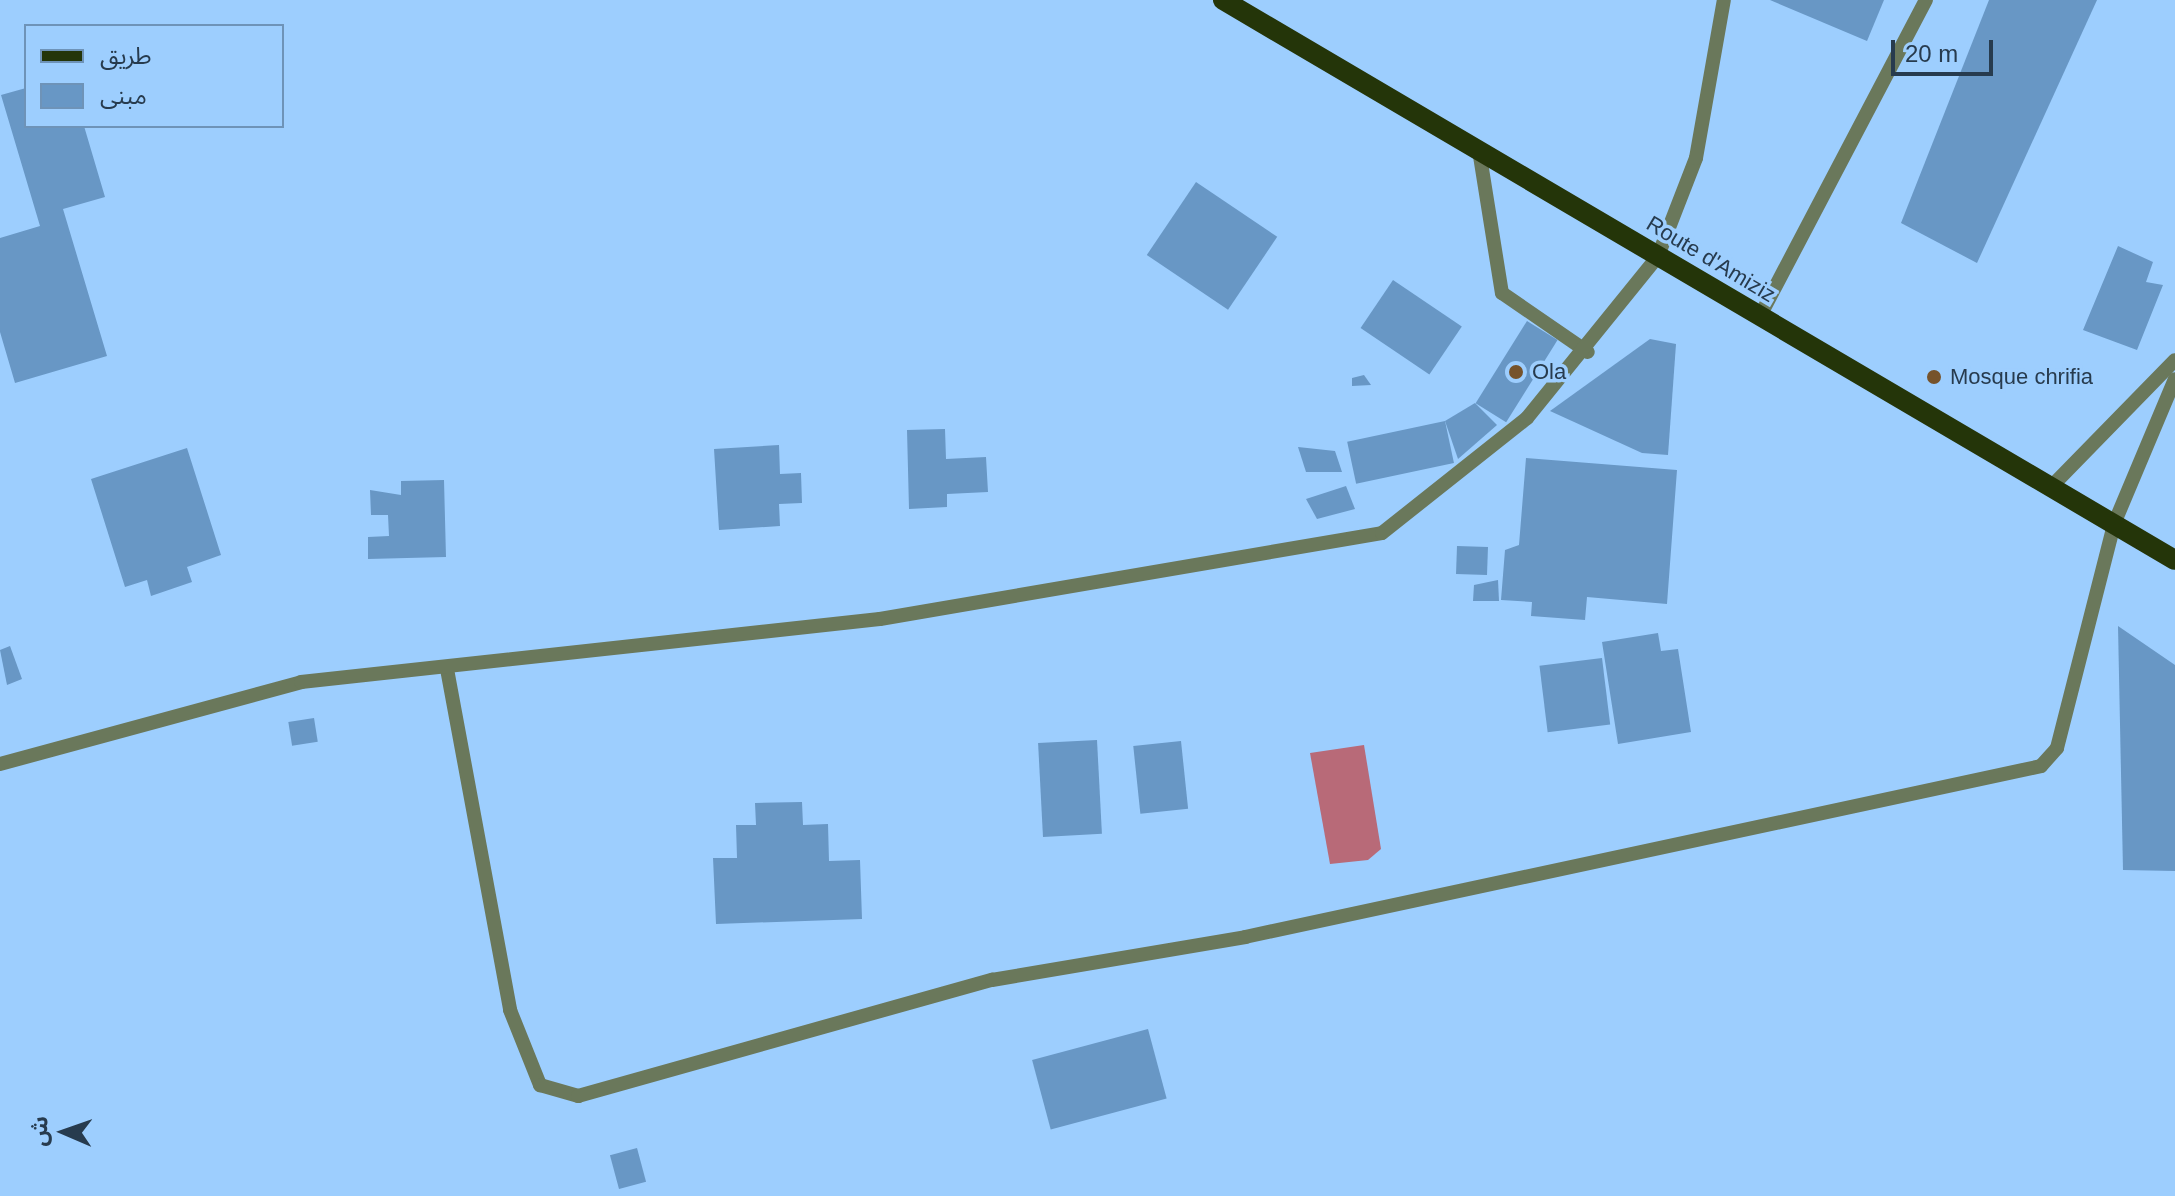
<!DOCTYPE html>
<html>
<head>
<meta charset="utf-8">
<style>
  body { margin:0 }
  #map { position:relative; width:2175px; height:1196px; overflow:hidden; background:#9dcefe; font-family:Arial,"Noto Sans Arabic",sans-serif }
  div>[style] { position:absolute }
  .water>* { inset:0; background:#b86a78 }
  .building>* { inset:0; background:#6897c5; transform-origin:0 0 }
  .minor>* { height:14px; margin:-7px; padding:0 7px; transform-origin:7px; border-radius:7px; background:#6a785b }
  .major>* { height:20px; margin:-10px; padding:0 10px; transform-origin:10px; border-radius:10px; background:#243509 }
  .dots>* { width:22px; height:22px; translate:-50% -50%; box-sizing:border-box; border:4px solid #9dcefe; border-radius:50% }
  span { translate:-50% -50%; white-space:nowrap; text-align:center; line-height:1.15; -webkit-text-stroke:7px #9dcefe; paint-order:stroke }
  .street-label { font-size:22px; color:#273b4e }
  .poi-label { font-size:22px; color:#273b4e }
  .left { translate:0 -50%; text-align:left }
  .legend { position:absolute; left:24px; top:24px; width:260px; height:104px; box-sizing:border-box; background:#9dcefe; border:2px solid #6e93b8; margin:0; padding:10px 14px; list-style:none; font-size:24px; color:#273b4e }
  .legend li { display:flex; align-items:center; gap:16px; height:40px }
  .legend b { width:40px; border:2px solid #6e93b8 }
  .north { position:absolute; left:24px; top:1092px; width:80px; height:80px; -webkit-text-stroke:6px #9dcefe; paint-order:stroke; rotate:272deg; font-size:22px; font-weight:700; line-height:32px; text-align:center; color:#273b4e }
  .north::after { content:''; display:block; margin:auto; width:28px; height:36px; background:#273b4e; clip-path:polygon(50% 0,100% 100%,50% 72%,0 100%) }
  .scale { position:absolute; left:1891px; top:40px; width:102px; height:36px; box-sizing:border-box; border:4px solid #273b4e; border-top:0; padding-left:10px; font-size:24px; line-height:28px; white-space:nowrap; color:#273b4e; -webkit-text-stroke:6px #9dcefe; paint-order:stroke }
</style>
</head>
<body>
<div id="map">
  <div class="water">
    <i style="clip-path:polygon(1364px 745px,1381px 849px,1368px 860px,1330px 864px,1310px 753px)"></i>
  </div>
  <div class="building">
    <i style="clip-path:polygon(1770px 0,1884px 0,1867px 41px)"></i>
    <i style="clip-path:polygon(1989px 0,2097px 0,1977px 263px,1901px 223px)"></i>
    <i style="clip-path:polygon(26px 88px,26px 126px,84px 126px,105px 197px,63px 209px,107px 356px,15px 383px,0 332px,0 238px,40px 226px,1px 95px)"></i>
    <i style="left:1196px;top:182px;width:98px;height:88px;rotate:34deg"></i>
    <i style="clip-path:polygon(2118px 246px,2153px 262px,2146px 282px,2163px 285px,2137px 350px,2083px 330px)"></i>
    <i style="left:1393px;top:280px;width:83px;height:58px;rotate:34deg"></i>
    <i style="left:1527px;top:321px;width:36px;height:97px;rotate:32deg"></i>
    <i style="clip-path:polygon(1650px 339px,1676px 344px,1668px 455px,1642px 453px,1550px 411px)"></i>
    <i style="clip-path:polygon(1364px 375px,1371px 385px,1352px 386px,1352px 378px)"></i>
    <i style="clip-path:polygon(1475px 403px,1497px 425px,1458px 459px,1445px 421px)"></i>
    <i style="left:1445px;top:421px;width:43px;height:100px;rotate:78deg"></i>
    <i style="clip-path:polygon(945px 429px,946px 459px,986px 457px,988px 492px,947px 494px,947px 507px,909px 509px,907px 430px)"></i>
    <i style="clip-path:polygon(779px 445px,780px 474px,801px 473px,802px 503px,779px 504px,780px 526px,719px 530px,714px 449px)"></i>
    <i style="clip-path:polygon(1298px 447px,1335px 451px,1342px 472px,1306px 472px)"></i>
    <i style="clip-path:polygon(187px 448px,221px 555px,187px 567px,192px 582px,151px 596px,147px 580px,125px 587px,91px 479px)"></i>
    <i style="clip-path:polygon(1526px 458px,1677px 470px,1667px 604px,1587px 597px,1585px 620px,1531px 616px,1532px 602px,1501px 600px,1505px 550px,1519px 545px)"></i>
    <i style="clip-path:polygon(444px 480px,446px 557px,368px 559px,368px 537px,389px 536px,388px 515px,371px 515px,370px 490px,401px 495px,401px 481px)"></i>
    <i style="clip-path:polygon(1346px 486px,1355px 509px,1317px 519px,1306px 499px)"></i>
    <i style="left:1457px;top:546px;width:31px;height:28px;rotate:2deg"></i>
    <i style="clip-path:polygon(1498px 580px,1499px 601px,1473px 601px,1474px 585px)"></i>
    <i style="clip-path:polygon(2118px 626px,2175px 665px,2175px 871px,2123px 870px)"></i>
    <i style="clip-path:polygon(1658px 633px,1661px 651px,1678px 649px,1691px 732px,1618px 744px,1602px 642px)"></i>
    <i style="clip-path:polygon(10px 646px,22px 679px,7px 685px,0 650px)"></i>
    <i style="left:1602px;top:658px;width:67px;height:63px;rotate:83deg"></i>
    <i style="left:314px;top:718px;width:24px;height:26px;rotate:81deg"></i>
    <i style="left:1097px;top:740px;width:94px;height:59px;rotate:87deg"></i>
    <i style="left:1181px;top:741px;width:68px;height:48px;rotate:84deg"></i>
    <i style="clip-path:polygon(802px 802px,803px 825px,828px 824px,829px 861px,860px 860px,862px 919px,716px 924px,713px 858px,737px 858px,736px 825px,756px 825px,755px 803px)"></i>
    <i style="left:1148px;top:1029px;width:72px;height:120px;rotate:75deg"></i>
    <i style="left:637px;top:1148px;width:35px;height:28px;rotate:75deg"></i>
  </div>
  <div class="minor">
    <i style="left:1479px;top:150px;width:145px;rotate:80.9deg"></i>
    <i style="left:1502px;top:293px;width:104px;rotate:34.5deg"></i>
    <i style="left:1760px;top:316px;width:357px;rotate:-62.3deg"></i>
    <i style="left:2051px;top:487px;width:177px;rotate:-45.7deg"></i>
    <i style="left:447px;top:669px;width:347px;rotate:79.5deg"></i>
    <i style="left:510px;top:1010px;width:81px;rotate:68.2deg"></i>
    <i style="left:540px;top:1085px;width:40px;rotate:16deg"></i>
    <i style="left:578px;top:1096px;width:430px;rotate:-15.7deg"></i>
    <i style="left:992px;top:980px;width:257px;rotate:-9.6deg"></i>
    <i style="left:1245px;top:937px;width:814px;rotate:-12.12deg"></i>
    <i style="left:2041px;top:766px;width:24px;rotate:-48deg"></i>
    <i style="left:2057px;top:748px;width:231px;rotate:-75.7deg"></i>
    <i style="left:2114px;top:524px;width:157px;rotate:-67.2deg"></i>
    <i style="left:0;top:764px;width:312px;rotate:-15.2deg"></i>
    <i style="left:301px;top:682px;width:582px;rotate:-6.21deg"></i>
    <i style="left:880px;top:619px;width:509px;rotate:-9.72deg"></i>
    <i style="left:1382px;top:533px;width:185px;rotate:-38.4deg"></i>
    <i style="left:1527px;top:418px;width:208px;rotate:-51deg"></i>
    <i style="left:1658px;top:256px;width:105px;rotate:-68.8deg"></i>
    <i style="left:1696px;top:158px;width:160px;rotate:-80deg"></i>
  </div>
  <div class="major">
    <i style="left:1223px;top:0;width:1104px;rotate:30.47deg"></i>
  </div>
  <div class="dots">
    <i style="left:1516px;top:372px;background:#76532b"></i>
    <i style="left:1934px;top:377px;background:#76532b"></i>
  </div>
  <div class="street-label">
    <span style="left:1711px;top:259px;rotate:31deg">Route d'Amiziz</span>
  </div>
  <div class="poi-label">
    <span class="left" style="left:1532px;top:372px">Ola</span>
    <span class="left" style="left:1950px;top:377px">Mosque chrifia</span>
  </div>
  <ul class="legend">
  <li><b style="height:10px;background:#243509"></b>طريق</li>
  <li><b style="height:22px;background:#6897c5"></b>مبنى</li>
  </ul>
  <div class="north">ش</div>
  <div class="scale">20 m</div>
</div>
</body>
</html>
